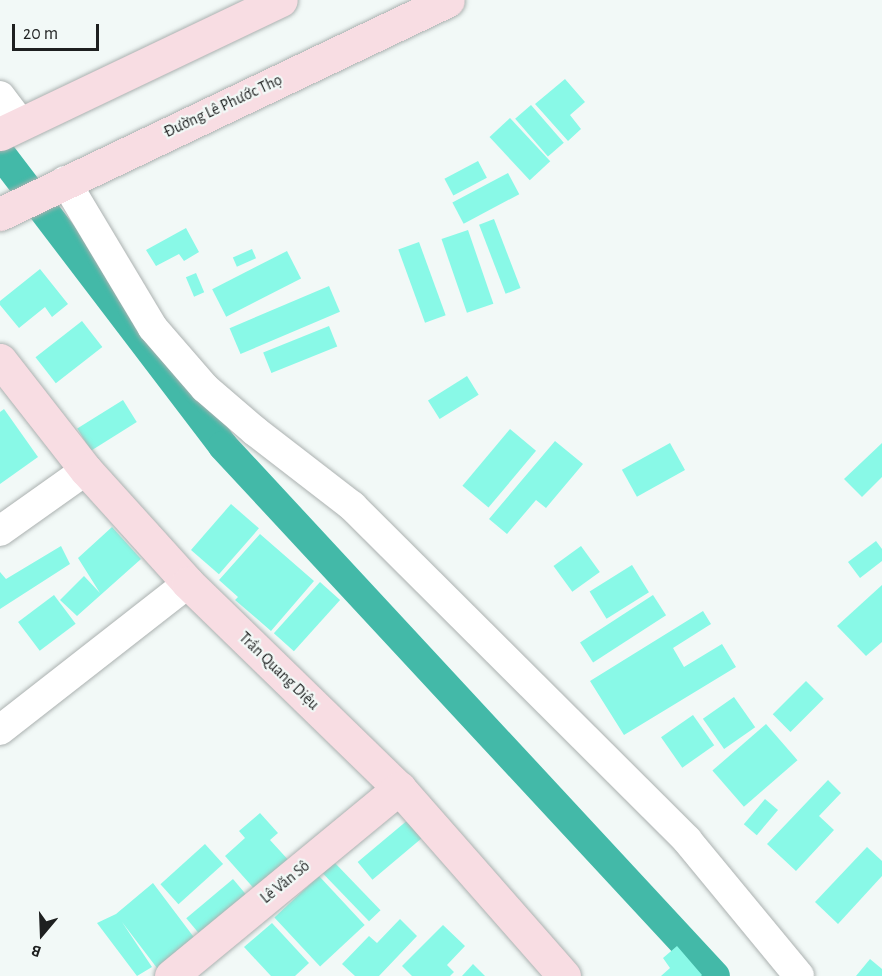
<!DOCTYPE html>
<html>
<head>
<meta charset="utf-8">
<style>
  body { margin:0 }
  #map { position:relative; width:882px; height:976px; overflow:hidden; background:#f2f9f7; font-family:"Alegreya Sans",sans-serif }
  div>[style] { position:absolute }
  .canal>* { height:30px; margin:-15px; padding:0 15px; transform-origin:15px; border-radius:15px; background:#43b9a8 }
  .building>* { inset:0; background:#89f9e7; transform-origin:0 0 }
  .roads { filter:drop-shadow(0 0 2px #abb1b0) drop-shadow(0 0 2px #abb1b0) }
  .street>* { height:30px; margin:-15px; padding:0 15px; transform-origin:15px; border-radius:15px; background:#fff }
  .secondary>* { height:33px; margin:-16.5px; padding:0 16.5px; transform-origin:16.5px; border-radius:16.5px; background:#f8dde3 }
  span { translate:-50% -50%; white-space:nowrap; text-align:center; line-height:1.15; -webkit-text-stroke:4.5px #f2f9f7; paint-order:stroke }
  .street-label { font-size:16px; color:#1e2020 }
  .north { position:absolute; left:12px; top:904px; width:60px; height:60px; -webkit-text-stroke:4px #f2f9f7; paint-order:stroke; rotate:199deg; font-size:16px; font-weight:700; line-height:24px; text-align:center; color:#1e2020 }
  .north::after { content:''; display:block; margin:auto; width:21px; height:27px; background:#1e2020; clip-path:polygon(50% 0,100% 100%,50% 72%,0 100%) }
  .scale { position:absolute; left:12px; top:24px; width:87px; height:27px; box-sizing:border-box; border:3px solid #1e2020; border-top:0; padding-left:8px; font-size:18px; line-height:21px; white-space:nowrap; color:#1e2020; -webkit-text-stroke:4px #f2f9f7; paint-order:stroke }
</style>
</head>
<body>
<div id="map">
  <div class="canal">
    <i style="left:0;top:153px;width:368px;rotate:52.7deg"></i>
    <i style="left:223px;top:446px;width:723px;rotate:47.13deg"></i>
  </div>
  <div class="building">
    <i style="clip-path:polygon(565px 79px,585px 102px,570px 115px,581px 129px,568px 141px,535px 104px)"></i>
    <i style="left:531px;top:105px;width:50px;height:21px;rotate:49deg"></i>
    <i style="left:510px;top:118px;width:59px;height:28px;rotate:47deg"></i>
    <i style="left:478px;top:161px;width:19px;height:38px;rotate:62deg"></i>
    <i style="left:508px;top:173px;width:24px;height:63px;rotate:62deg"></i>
    <i style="left:494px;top:219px;width:74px;height:16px;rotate:69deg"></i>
    <i style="clip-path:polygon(186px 228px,199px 252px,184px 261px,179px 254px,156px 266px,146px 250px)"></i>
    <i style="left:468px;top:230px;width:78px;height:28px;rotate:71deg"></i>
    <i style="left:419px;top:242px;width:78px;height:22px;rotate:70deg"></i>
    <i style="left:252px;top:249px;width:10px;height:21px;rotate:66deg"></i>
    <i style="left:287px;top:251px;width:31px;height:84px;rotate:63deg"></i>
    <i style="clip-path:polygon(40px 269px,68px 304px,52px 317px,45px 307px,19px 328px,0 305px,0 301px)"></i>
    <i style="left:196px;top:273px;width:21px;height:11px;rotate:67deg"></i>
    <i style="left:329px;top:286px;width:28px;height:108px;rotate:67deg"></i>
    <i style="left:82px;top:321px;width:33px;height:59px;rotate:52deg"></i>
    <i style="left:329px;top:326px;width:22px;height:71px;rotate:68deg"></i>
    <i style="left:467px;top:376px;width:22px;height:46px;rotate:58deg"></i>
    <i style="left:123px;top:400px;width:26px;height:54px;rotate:58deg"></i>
    <i style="clip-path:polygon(4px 409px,38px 457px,0 484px,0 412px)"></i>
    <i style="left:510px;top:429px;width:34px;height:74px;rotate:40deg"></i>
    <i style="clip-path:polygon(555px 441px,583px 464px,546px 508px,536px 500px,507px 534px,489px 519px)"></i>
    <i style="left:670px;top:443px;width:31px;height:55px;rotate:61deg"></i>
    <i style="clip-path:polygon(882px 443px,882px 477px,862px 497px,844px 479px)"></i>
    <i style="left:231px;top:504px;width:37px;height:61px;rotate:41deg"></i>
    <i style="clip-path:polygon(112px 527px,141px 559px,77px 616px,60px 600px,84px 576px,100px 593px,78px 558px)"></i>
    <i style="clip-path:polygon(260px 534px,314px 581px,271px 631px,235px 600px,238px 597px,219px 580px)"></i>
    <i style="clip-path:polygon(876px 541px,882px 549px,882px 561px,860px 578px,848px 562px)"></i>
    <i style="clip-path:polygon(61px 546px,70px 564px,0 609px,0 572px,6px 579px)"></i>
    <i style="left:581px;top:546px;width:32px;height:34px;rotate:54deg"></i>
    <i style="left:632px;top:565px;width:32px;height:50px;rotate:58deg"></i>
    <i style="left:320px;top:582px;width:27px;height:69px;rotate:42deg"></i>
    <i style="clip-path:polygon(882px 585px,882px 642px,866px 656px,837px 626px)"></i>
    <i style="left:54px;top:595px;width:36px;height:45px;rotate:53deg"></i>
    <i style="left:653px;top:595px;width:24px;height:87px;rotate:57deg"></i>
    <i style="clip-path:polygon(703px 611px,711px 624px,673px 648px,684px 667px,722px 644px,736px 667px,624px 735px,590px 681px)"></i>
    <i style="left:806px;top:681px;width:25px;height:47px;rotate:45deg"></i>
    <i style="left:734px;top:697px;width:37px;height:38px;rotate:55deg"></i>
    <i style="left:693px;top:715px;width:37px;height:39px;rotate:55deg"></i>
    <i style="left:766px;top:724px;width:48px;height:71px;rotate:49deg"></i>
    <i style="clip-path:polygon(828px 780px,841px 793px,819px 816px,834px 830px,796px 871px,767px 844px)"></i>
    <i style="left:765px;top:799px;width:17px;height:33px;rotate:40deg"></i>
    <i style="clip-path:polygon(260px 813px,278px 833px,270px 840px,292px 864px,258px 893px,225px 856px,245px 838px,239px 831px)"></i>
    <i style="left:409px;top:819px;width:23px;height:67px;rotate:50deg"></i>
    <i style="left:205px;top:844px;width:27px;height:60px;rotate:48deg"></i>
    <i style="clip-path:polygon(867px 847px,882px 861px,882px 876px,838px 924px,815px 902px)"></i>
    <i style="left:334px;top:862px;width:67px;height:16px;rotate:46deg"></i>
    <i style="left:319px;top:876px;width:67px;height:61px;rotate:47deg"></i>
    <i style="left:233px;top:879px;width:30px;height:61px;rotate:50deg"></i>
    <i style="clip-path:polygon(153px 883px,199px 944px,160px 972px,122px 922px,152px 967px,137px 976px,97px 923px,116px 914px)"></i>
    <i style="clip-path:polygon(400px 919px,417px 936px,379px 976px,355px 976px,342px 964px,369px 936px,377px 943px)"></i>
    <i style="clip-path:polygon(272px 923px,309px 963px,295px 976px,271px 976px,244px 947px)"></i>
    <i style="clip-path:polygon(443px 925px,465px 946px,447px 965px,454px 972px,450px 976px,412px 976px,402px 966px)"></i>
    <i style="clip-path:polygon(677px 946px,702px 975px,701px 976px,661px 976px,670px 968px,663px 958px)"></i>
    <i style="clip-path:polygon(870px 959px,882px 969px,882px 976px,856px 976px)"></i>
    <i style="clip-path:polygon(473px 964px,485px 976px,462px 976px)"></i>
  </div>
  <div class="roads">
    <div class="street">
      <i style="left:0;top:96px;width:35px;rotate:53deg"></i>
      <i style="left:65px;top:181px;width:171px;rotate:59.1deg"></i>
      <i style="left:153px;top:328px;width:79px;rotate:49.1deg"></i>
      <i style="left:205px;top:388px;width:66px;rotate:40.7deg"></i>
      <i style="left:255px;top:431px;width:123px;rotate:37.7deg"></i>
      <i style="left:352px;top:506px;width:473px;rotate:44.9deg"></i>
      <i style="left:687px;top:840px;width:176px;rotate:50.5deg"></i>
      <i style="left:0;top:531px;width:105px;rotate:-35.3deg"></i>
      <i style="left:0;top:730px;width:239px;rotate:-38deg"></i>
    </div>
    <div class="secondary">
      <i style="left:0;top:134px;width:311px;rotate:-25.5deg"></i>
      <i style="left:0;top:214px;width:496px;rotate:-25.5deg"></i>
      <i style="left:0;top:360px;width:140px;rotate:52deg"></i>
      <i style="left:86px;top:470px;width:152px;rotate:47.9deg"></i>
      <i style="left:188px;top:583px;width:294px;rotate:44.2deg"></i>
      <i style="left:399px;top:788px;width:250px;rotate:48.7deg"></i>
      <i style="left:171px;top:976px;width:296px;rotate:-39.5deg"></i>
    </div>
  </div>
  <div class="street-label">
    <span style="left:223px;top:106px;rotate:-25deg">Đường Lê Phước Thọ</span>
    <span style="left:279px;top:671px;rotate:44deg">Trần Quang Diệu</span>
    <span style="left:285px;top:882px;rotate:-39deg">Lê Văn Sô</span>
  </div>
  <div class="north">B</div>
  <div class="scale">20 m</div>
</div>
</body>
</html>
